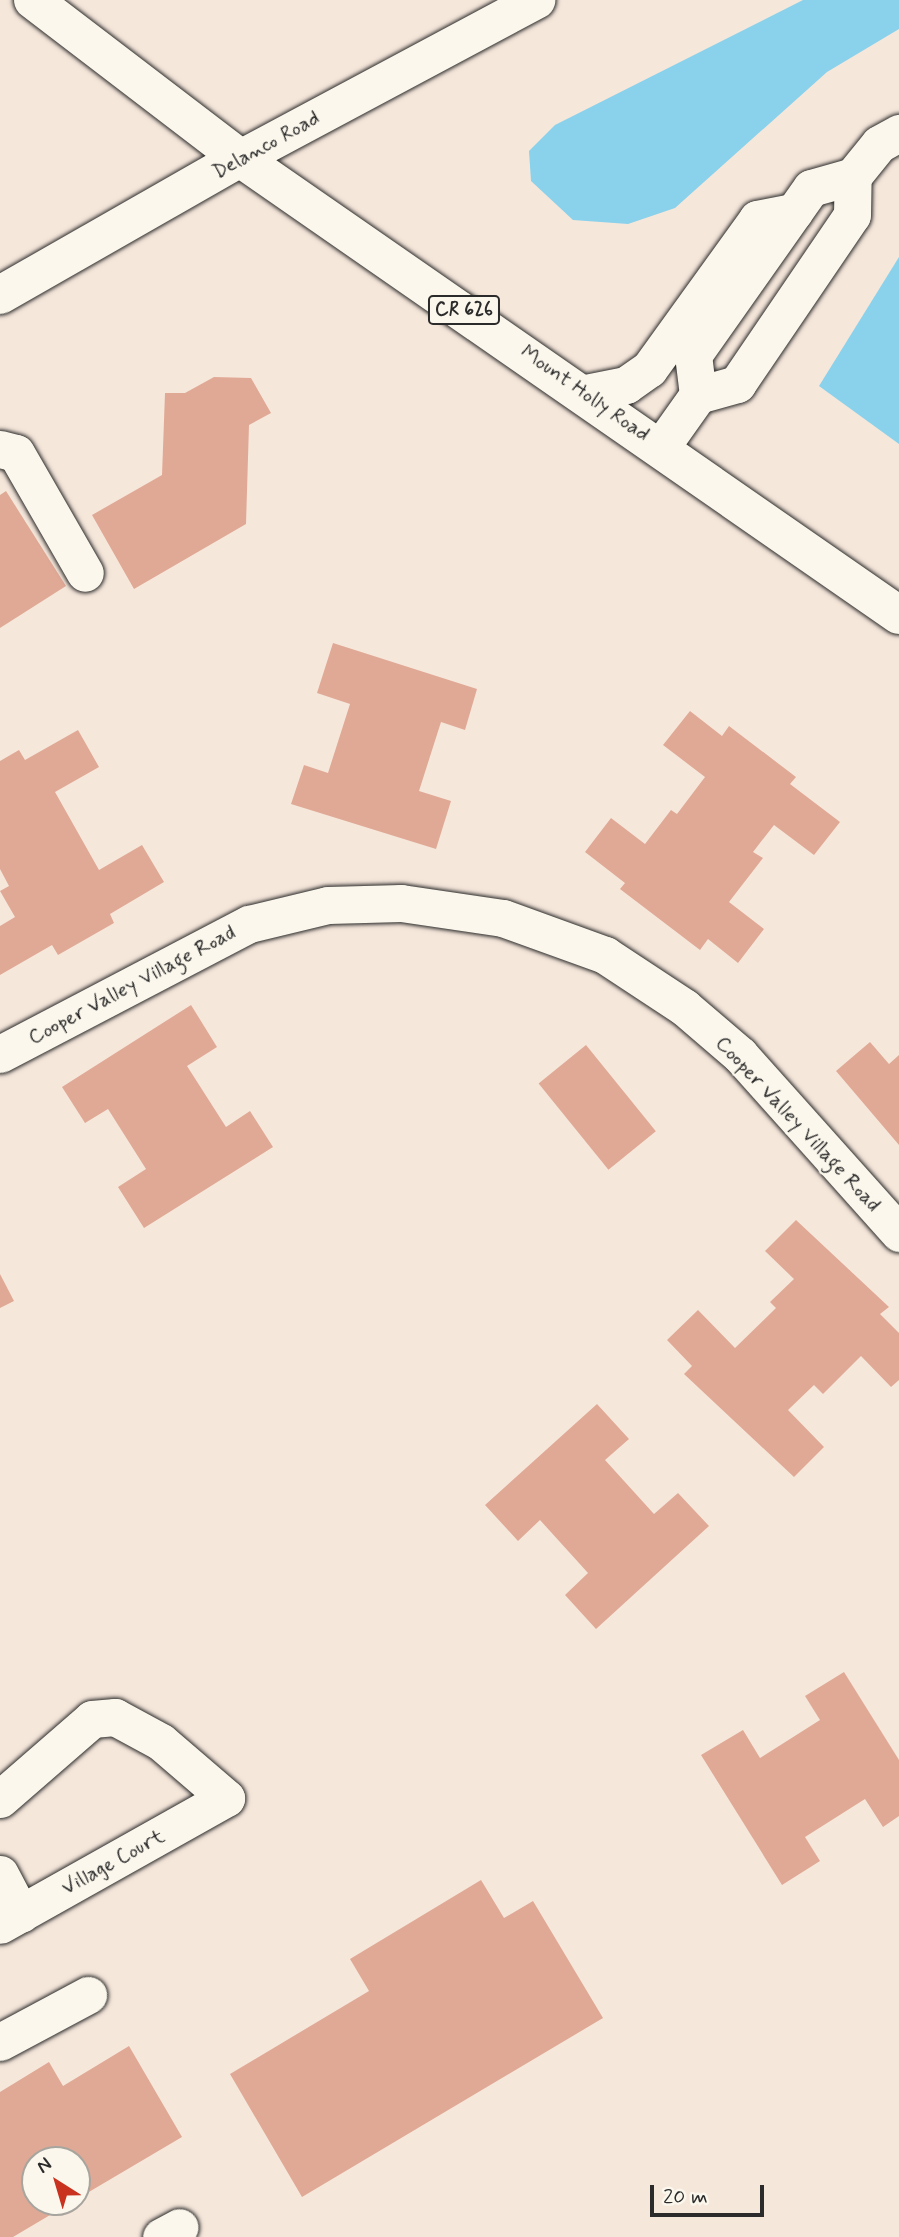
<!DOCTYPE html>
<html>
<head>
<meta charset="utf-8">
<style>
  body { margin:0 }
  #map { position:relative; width:899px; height:2237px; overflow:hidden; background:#f6e7db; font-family:Mynerve,sans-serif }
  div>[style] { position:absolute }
  .water>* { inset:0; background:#8ad1eb }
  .building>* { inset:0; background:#e0a996; transform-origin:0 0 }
  .roads { filter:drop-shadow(0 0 2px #2b2b2b) drop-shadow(0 0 2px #2b2b2b) }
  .minor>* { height:37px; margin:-18.5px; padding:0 18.5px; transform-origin:18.5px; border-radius:18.5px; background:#fbf7ec }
  .major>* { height:38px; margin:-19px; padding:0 19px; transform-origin:19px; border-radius:19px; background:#fbf7ec }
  span { translate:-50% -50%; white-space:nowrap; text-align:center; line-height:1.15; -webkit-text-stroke:5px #fbf7ec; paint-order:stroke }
  .shield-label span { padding:2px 5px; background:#fbf7ec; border:2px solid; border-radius:5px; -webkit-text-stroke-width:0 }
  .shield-label { font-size:19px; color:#2b2b2b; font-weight:700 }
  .street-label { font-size:21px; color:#2b2b2b }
  .north { position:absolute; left:21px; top:2146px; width:70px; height:70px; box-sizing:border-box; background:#fbf7ec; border:2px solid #a8a59f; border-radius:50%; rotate:323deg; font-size:19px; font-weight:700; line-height:28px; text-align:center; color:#2b2b2b }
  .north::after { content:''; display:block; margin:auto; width:24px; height:32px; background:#c8321e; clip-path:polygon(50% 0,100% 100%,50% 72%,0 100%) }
  .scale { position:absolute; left:650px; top:2185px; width:114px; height:32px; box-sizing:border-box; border:4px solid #2b2b2b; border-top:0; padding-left:9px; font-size:21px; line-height:24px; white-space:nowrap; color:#2b2b2b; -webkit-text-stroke:5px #fbf7ec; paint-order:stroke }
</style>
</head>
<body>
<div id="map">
  <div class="water">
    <i style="clip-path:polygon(803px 0,899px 0,899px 29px,827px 72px,675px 208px,628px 224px,573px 220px,531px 181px,529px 151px,555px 125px)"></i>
    <i style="clip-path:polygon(899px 257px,899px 444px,819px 386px)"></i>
  </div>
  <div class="building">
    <i style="clip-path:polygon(214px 377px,251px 378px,271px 413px,249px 425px,246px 524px,134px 589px,92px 515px,162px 475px,165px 393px,185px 393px)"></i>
    <i style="clip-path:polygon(6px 491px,66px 586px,0 628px,0 495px)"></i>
    <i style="clip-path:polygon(333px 643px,477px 689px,465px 730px,441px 722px,419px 791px,451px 801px,436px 849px,291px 804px,304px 765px,328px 773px,350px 704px,317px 693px)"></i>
    <i style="clip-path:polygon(690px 711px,722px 736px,729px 726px,796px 777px,790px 784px,840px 822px,814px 855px,774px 825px,753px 852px,763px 858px,729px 902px,764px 929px,738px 963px,708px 939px,700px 950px,620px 889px,625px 883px,585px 852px,611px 818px,645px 844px,671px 810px,677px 814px,705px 777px,663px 745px)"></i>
    <i style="clip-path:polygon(78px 730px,99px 767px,55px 792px,99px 870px,142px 845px,164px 882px,110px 914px,114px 923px,58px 955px,52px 945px,0 975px,0 926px,15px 917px,0 891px,9px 886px,0 869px,0 761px,19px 750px,25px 760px)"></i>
    <i style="clip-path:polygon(191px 1005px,217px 1047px,187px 1066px,226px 1127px,250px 1111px,273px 1147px,144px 1228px,118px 1187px,146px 1169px,108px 1109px,85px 1123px,62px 1087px)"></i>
    <i style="clip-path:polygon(870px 1042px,889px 1064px,899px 1055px,899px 1145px,836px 1071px)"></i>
    <i style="left:586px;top:1045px;width:111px;height:61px;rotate:51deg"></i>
    <i style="clip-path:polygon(796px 1220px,889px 1307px,880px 1314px,899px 1333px,899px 1380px,891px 1387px,861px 1356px,823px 1394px,814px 1385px,788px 1410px,824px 1447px,794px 1477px,684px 1374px,692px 1366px,667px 1340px,698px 1310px,735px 1348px,776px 1308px,770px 1302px,794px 1279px,765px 1251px)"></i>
    <i style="clip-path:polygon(0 1274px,14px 1301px,0 1308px)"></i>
    <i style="clip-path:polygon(597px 1404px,629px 1439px,605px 1460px,654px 1514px,678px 1493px,709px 1526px,596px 1629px,565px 1595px,588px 1573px,540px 1520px,518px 1541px,485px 1505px)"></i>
    <i style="clip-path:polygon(844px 1672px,899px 1760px,899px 1816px,883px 1827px,865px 1799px,805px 1837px,820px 1861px,782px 1885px,701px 1755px,743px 1730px,760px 1758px,820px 1720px,805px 1696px)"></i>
    <i style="clip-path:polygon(481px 1880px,504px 1918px,533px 1901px,603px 2018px,302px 2197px,230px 2074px,369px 1991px,350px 1959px)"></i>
    <i style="clip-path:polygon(129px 2046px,182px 2137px,77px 2199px,77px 2160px,35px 2160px,35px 2202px,72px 2202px,13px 2237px,0 2237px,0 2092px,49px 2062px,63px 2086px)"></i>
  </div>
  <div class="roads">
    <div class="minor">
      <i style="left:240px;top:158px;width:336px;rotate:-28.1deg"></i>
      <i style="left:586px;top:393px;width:41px;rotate:-11.3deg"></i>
      <i style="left:626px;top:385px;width:28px;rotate:-35deg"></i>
      <i style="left:649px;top:369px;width:185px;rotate:-54.2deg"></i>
      <i style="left:757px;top:219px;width:38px;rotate:-11deg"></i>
      <i style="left:698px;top:395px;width:40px;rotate:-97.1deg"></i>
      <i style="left:693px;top:355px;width:204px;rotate:-54.8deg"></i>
      <i style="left:811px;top:188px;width:44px;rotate:-15.9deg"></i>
      <i style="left:853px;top:176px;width:41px;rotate:-50.9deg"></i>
      <i style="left:879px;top:144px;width:23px;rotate:-29deg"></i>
      <i style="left:661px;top:447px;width:64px;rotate:-54.6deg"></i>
      <i style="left:698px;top:395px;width:41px;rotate:-15.8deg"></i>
      <i style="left:737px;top:384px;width:204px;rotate:-55.8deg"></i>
      <i style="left:852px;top:215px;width:39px;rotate:-89deg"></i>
      <i style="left:0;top:449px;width:16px;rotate:14deg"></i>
      <i style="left:16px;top:453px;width:138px;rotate:60.1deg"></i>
      <i style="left:0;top:1054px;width:281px;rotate:-27.6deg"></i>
      <i style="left:249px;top:924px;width:81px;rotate:-13.5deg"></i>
      <i style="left:328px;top:905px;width:73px;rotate:-1.6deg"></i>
      <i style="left:401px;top:903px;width:103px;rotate:8.4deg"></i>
      <i style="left:503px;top:918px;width:109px;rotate:19.9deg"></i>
      <i style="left:605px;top:955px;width:95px;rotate:33.4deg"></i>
      <i style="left:684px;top:1007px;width:74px;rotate:40.6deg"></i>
      <i style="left:740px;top:1055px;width:239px;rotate:48.2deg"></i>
      <i style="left:0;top:1799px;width:122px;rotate:-41deg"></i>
      <i style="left:92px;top:1719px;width:23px;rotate:-5deg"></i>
      <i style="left:115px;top:1717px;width:52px;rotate:28.5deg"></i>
      <i style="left:161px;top:1742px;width:86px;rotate:40.7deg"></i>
      <i style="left:226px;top:1798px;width:259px;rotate:150.7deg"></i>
      <i style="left:0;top:1874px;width:45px;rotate:62.3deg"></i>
      <i style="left:0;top:2042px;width:100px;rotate:-28.1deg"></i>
      <i style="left:161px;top:2237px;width:21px;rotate:-28deg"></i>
    </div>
    <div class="major">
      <i style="left:33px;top:0;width:260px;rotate:37.4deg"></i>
      <i style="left:240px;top:158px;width:802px;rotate:34.74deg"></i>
      <i style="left:0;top:295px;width:276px;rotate:-29.7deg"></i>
    </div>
  </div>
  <div class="shield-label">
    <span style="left:464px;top:310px">CR 626</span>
  </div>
  <div class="street-label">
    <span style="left:266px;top:145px;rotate:-29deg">Delanco Road</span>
    <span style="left:585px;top:393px;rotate:35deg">Mount Holly Road</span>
    <span style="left:132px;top:985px;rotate:-28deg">Cooper Valley Village Road</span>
    <span style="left:798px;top:1124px;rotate:47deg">Cooper Valley Village Road</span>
    <span style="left:113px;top:1862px;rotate:-29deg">Village Court</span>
  </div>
  <div class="north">N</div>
  <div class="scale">20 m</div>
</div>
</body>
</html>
